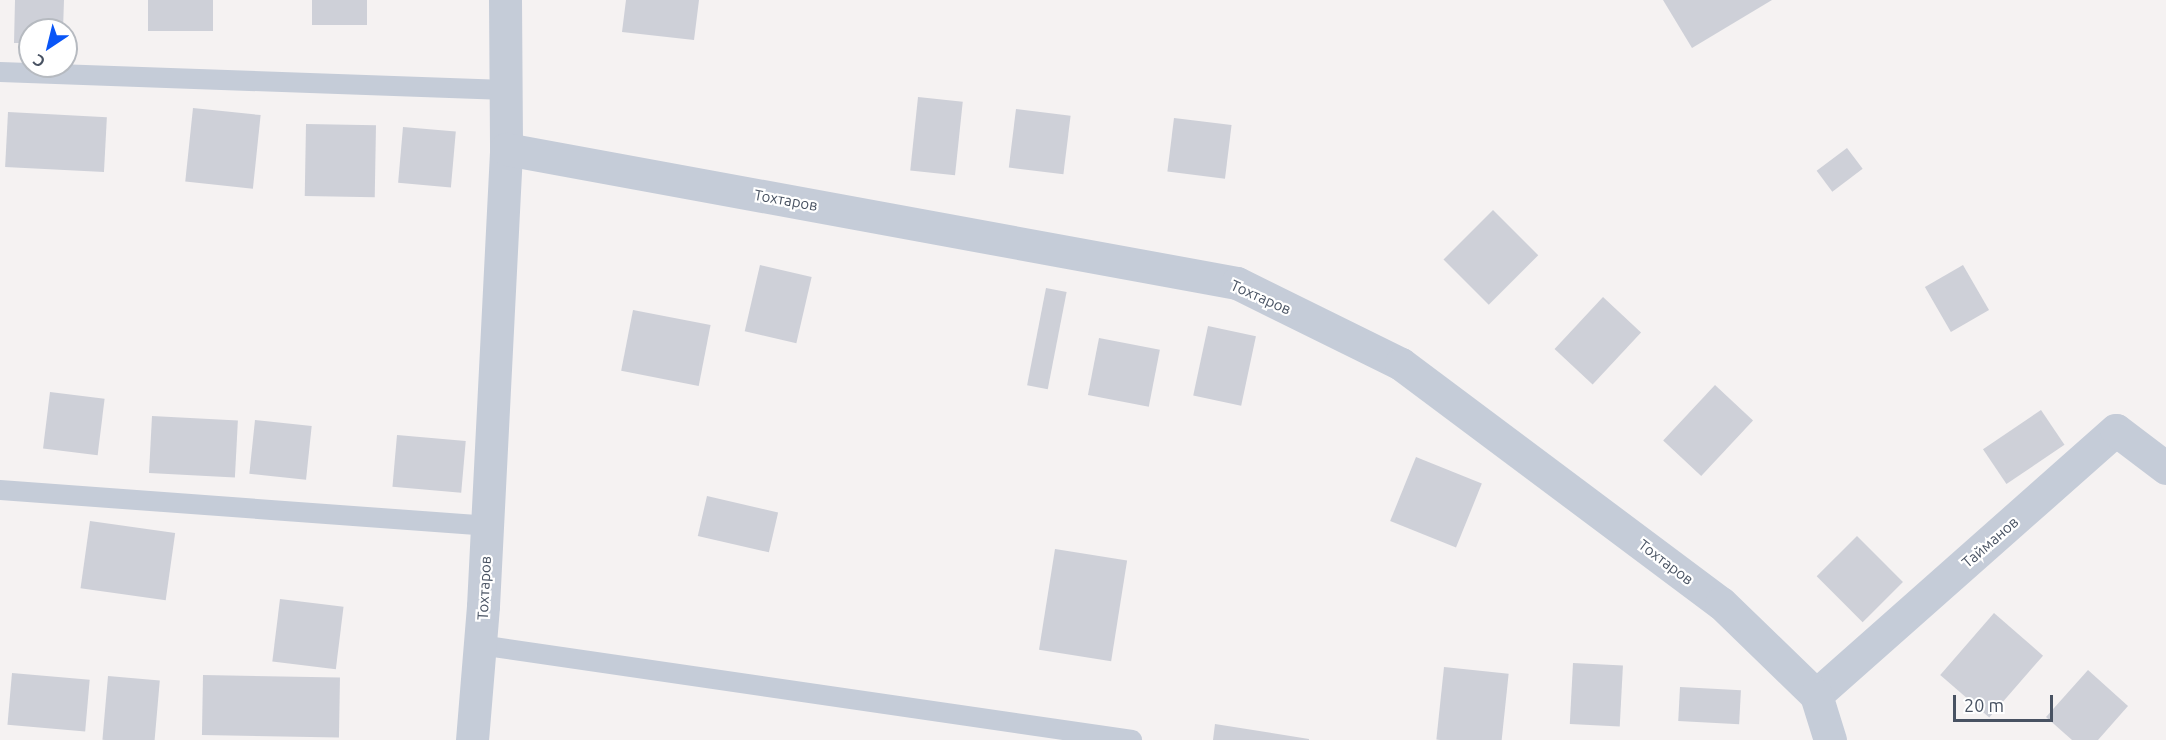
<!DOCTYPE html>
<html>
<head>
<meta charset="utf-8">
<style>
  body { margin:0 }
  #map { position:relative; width:2166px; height:740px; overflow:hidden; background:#f5f2f2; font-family:Ubuntu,sans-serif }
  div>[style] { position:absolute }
  .building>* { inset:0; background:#ced0d8; transform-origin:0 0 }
  .service>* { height:20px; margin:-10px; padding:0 10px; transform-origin:10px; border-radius:10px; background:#c5ccd8 }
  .minor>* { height:33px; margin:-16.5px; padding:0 16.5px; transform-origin:16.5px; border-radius:16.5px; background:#c5ccd8 }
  span { translate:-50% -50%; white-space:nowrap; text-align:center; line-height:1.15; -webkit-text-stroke:4.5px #fff; paint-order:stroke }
  .street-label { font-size:15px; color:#485262 }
  .north { position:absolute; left:18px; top:18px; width:60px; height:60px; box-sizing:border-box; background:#fff; border:2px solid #b6bac0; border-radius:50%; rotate:215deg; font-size:16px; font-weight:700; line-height:24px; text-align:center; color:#485262 }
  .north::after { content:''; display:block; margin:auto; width:21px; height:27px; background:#0955f7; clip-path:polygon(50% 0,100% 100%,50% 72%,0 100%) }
  .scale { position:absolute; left:1953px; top:695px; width:100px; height:27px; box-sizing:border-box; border:3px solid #485262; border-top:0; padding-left:8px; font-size:18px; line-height:21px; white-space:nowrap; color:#485262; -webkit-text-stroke:4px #fff; paint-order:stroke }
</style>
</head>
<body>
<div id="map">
  <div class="building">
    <i style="clip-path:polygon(15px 0,64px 0,63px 30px,30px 30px,30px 43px,14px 43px)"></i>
    <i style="left:148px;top:0;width:65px;height:31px"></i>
    <i style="left:312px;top:0;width:55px;height:25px"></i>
    <i style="clip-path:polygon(626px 0,699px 0,694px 40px,622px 32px)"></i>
    <i style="clip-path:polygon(1663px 0,1772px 0,1692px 48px)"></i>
    <i style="left:918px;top:97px;width:45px;height:74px;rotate:6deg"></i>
    <i style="left:193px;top:108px;width:68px;height:74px;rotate:6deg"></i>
    <i style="left:1016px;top:109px;width:55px;height:59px;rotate:7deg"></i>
    <i style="left:8px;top:112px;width:99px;height:55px;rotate:3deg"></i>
    <i style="left:1174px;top:118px;width:58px;height:54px;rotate:7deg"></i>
    <i style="left:306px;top:124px;width:70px;height:72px;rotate:1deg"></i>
    <i style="left:403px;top:127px;width:53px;height:56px;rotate:5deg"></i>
    <i style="left:1847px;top:148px;width:26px;height:38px;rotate:53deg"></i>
    <i style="left:1493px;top:210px;width:64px;height:70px;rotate:45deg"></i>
    <i style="left:760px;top:265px;width:53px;height:68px;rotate:13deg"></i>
    <i style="left:1963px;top:265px;width:52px;height:44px;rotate:60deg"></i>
    <i style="left:1046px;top:288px;width:21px;height:99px;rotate:11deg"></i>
    <i style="left:1603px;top:297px;width:52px;height:71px;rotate:43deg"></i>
    <i style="left:633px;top:310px;width:79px;height:62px;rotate:11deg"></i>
    <i style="left:1208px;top:326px;width:49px;height:71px;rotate:12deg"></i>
    <i style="left:1099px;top:338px;width:62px;height:58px;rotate:11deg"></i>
    <i style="left:1715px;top:385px;width:52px;height:76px;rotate:43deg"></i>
    <i style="left:50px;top:392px;width:55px;height:57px;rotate:7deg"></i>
    <i style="left:2041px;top:410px;width:42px;height:70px;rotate:56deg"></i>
    <i style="left:152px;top:416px;width:86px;height:57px;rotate:3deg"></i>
    <i style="left:255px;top:420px;width:57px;height:54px;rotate:6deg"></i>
    <i style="left:397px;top:435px;width:69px;height:52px;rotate:5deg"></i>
    <i style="left:1416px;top:457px;width:71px;height:69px;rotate:22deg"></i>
    <i style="left:707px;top:496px;width:73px;height:41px;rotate:13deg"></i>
    <i style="left:90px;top:521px;width:86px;height:68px;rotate:8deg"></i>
    <i style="left:1857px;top:536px;width:65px;height:57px;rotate:45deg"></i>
    <i style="left:1055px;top:549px;width:73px;height:102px;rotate:9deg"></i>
    <i style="left:280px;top:599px;width:64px;height:63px;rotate:7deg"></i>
    <i style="left:1994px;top:613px;width:65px;height:82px;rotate:41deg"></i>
    <i style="left:1573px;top:663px;width:50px;height:61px;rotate:3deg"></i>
    <i style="left:1444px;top:667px;width:65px;height:73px;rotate:6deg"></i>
    <i style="clip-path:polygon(2088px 670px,2128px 706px,2098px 740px,2072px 740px,2046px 717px)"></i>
    <i style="left:12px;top:673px;width:78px;height:52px;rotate:5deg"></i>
    <i style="left:203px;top:675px;width:137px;height:60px;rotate:1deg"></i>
    <i style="left:108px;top:676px;width:52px;height:64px;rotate:5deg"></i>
    <i style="left:1680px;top:687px;width:61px;height:34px;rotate:3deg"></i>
    <i style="clip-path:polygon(1215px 724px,1309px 739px,1309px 740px,1213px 740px)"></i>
  </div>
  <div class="service">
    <i style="left:0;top:72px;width:506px;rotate:2.04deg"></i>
    <i style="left:0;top:490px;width:488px;rotate:4.2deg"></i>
    <i style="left:480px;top:645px;width:659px;rotate:8.29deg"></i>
  </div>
  <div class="minor">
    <i style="left:505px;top:0;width:149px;rotate:89.6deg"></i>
    <i style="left:1816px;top:695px;width:400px;rotate:-41.5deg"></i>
    <i style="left:2116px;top:430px;width:63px;rotate:37.2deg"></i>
    <i style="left:472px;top:740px;width:134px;rotate:-85.3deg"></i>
    <i style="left:483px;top:606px;width:458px;rotate:-87.1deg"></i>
    <i style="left:506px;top:149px;width:743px;rotate:10.39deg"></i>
    <i style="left:1237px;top:283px;width:183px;rotate:26.3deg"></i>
    <i style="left:1401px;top:364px;width:399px;rotate:36.8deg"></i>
    <i style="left:1721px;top:603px;width:132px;rotate:44.1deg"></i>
    <i style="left:1816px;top:695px;width:47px;rotate:72.7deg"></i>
  </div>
  <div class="street-label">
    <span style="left:786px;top:200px;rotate:10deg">Тохтаров</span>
    <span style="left:1261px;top:297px;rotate:24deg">Тохтаров</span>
    <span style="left:1990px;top:542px;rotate:-41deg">Тайманов</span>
    <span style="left:1666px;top:562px;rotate:37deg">Тохтаров</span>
    <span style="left:484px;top:588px;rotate:-87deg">Тохтаров</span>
  </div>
  <div class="north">С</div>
  <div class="scale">20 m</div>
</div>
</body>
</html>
